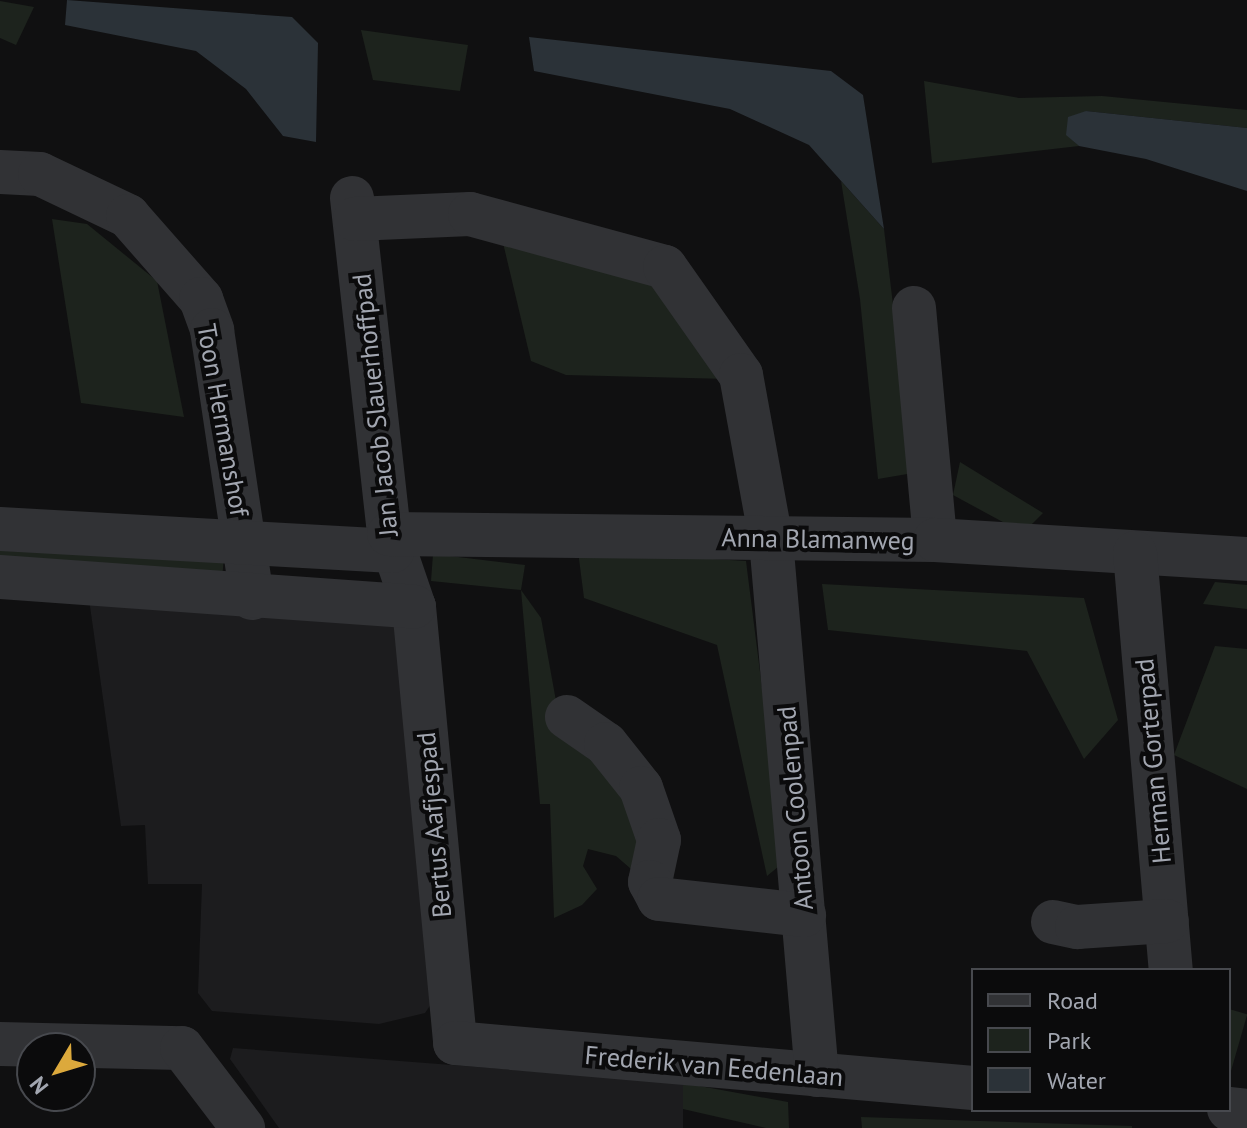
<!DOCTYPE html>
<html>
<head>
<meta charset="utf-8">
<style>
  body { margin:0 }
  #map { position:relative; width:1247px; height:1128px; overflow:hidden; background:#101011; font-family:"PT Sans",sans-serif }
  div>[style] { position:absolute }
  .built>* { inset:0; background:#1c1c1e }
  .green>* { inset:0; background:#1d231d; transform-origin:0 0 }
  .water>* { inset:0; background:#2b3238 }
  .minor>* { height:44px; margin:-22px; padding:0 22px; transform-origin:22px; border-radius:22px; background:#313235 }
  span { translate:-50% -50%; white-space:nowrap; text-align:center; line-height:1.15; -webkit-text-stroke:8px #0b0b0c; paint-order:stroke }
  .street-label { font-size:26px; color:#a2a6b0 }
  .legend { position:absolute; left:971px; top:968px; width:260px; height:144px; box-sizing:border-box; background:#0b0b0c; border:2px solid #47494e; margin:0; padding:10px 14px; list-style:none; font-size:24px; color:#a2a6b0 }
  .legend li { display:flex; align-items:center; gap:16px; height:40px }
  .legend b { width:40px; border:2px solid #47494e }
  .north { position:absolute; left:16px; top:1032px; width:80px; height:80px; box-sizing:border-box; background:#0b0b0c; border:2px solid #47494e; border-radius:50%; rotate:232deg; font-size:22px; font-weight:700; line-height:32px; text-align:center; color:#a2a6b0 }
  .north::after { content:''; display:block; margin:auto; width:28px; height:36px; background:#dca93c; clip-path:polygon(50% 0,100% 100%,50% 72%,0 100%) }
</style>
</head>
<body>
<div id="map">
  <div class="built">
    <i style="clip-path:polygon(89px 599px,403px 617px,438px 994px,425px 1013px,379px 1024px,212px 1011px,198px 993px,202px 884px,148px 884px,145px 825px,121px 826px)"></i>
    <i style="clip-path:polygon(233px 1048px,683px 1083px,683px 1128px,279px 1128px,230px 1059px)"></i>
  </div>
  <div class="green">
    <i style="clip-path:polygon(0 1px,34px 7px,16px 45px,0 38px)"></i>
    <i style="clip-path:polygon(361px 30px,468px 45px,460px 91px,373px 80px)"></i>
    <i style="clip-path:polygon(924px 81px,1019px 98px,1102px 96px,1247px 110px,1247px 128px,1086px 111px,1067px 135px,1079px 146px,932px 163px)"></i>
    <i style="clip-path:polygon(841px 181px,884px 229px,913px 473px,878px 479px,860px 299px)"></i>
    <i style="clip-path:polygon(52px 219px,87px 224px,157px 281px,184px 417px,81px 403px)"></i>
    <i style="clip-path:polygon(500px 230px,659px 282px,729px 379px,566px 375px,531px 361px)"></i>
    <i style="clip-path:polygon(960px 462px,1043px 513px,1023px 533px,953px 495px)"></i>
    <i style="clip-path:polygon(0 548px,224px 556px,222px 580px,0 563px)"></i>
    <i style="clip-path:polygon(578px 551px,746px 561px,784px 862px,767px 876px,717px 645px,584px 598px)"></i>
    <i style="clip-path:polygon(433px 554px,525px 565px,521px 590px,541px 618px,558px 712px,640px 811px,638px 875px,616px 856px,588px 849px,583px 866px,597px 889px,582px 905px,554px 918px,550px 804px,540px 804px,521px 590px,431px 581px)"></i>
    <i style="clip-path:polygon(1215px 582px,1247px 585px,1247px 609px,1203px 604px)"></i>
    <i style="clip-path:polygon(822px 584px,1084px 598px,1118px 720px,1084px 759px,1027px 651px,828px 630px)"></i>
    <i style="clip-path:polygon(1215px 646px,1247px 649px,1247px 789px,1174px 755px)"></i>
    <i style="left:1229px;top:1009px;width:19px;height:60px;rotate:16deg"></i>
    <i style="clip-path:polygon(683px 1083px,788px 1102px,789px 1128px,766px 1128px,683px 1109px)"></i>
    <i style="clip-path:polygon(861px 1117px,1132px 1126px,1132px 1128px,862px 1128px)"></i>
  </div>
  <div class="water">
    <i style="clip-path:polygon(67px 0,292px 17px,318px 43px,316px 142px,283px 136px,246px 89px,196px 51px,65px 25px)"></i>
    <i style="clip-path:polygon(529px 37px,831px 71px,863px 95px,884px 229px,809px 145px,730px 109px,534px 71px)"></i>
    <i style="clip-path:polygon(1086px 111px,1247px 128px,1247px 191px,1146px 159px,1079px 146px,1066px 135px,1068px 117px)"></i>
  </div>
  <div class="minor">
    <i style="left:0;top:172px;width:40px;rotate:2.9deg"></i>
    <i style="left:40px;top:174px;width:98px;rotate:25.5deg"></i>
    <i style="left:128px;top:216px;width:111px;rotate:48.7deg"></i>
    <i style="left:201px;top:299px;width:33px;rotate:70deg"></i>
    <i style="left:212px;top:330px;width:271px;rotate:81.5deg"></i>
    <i style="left:352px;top:198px;width:338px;rotate:83.7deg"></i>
    <i style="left:389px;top:534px;width:77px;rotate:71.1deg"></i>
    <i style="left:414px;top:607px;width:438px;rotate:84.6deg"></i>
    <i style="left:455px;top:1043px;width:520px;rotate:4.96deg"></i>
    <i style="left:355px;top:219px;width:115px;rotate:-2.5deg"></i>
    <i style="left:470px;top:214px;width:202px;rotate:15.2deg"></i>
    <i style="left:665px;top:267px;width:132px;rotate:54.9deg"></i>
    <i style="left:741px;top:375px;width:168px;rotate:79.7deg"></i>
    <i style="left:771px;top:540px;width:537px;rotate:85.09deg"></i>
    <i style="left:914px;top:308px;width:233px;rotate:84.8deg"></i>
    <i style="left:0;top:529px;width:393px;rotate:3.2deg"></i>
    <i style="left:389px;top:534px;width:546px;rotate:0.63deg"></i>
    <i style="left:935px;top:540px;width:313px;rotate:3.5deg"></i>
    <i style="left:1135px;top:553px;width:419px;rotate:85.1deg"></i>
    <i style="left:0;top:577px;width:415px;rotate:4.1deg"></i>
    <i style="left:567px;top:717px;width:47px;rotate:34.7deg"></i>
    <i style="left:606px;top:744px;width:56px;rotate:51.5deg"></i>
    <i style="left:641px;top:788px;width:55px;rotate:70.9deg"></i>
    <i style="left:659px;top:840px;width:43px;rotate:102.1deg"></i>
    <i style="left:650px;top:882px;width:19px;rotate:62deg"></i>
    <i style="left:659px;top:899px;width:146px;rotate:6.3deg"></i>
    <i style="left:1053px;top:922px;width:25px;rotate:12deg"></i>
    <i style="left:1077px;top:927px;width:90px;rotate:-3.8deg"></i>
    <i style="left:0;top:1044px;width:182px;rotate:1.3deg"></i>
    <i style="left:182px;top:1048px;width:101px;rotate:52.7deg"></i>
    <i style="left:1229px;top:1109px;width:18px;rotate:6deg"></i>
  </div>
  <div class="street-label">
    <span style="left:375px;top:405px;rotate:-96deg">Jan Jacob Slauerhoffpad</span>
    <span style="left:223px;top:420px;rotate:80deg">Toon Hermanshof</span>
    <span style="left:818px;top:539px;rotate:1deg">Anna Blamanweg</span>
    <span style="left:1153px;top:761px;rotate:-95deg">Herman Gorterpad</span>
    <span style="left:795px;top:808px;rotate:-95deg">Antoon Coolenpad</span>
    <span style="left:434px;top:825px;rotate:-95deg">Bertus Aafjespad</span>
    <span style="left:714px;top:1066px;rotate:5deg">Frederik van Eedenlaan</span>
  </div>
  <ul class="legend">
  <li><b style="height:10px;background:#313235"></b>Road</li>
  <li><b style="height:22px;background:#1d231d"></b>Park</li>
  <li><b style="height:22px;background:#2b3238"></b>Water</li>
  </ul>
  <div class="north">N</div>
</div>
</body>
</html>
